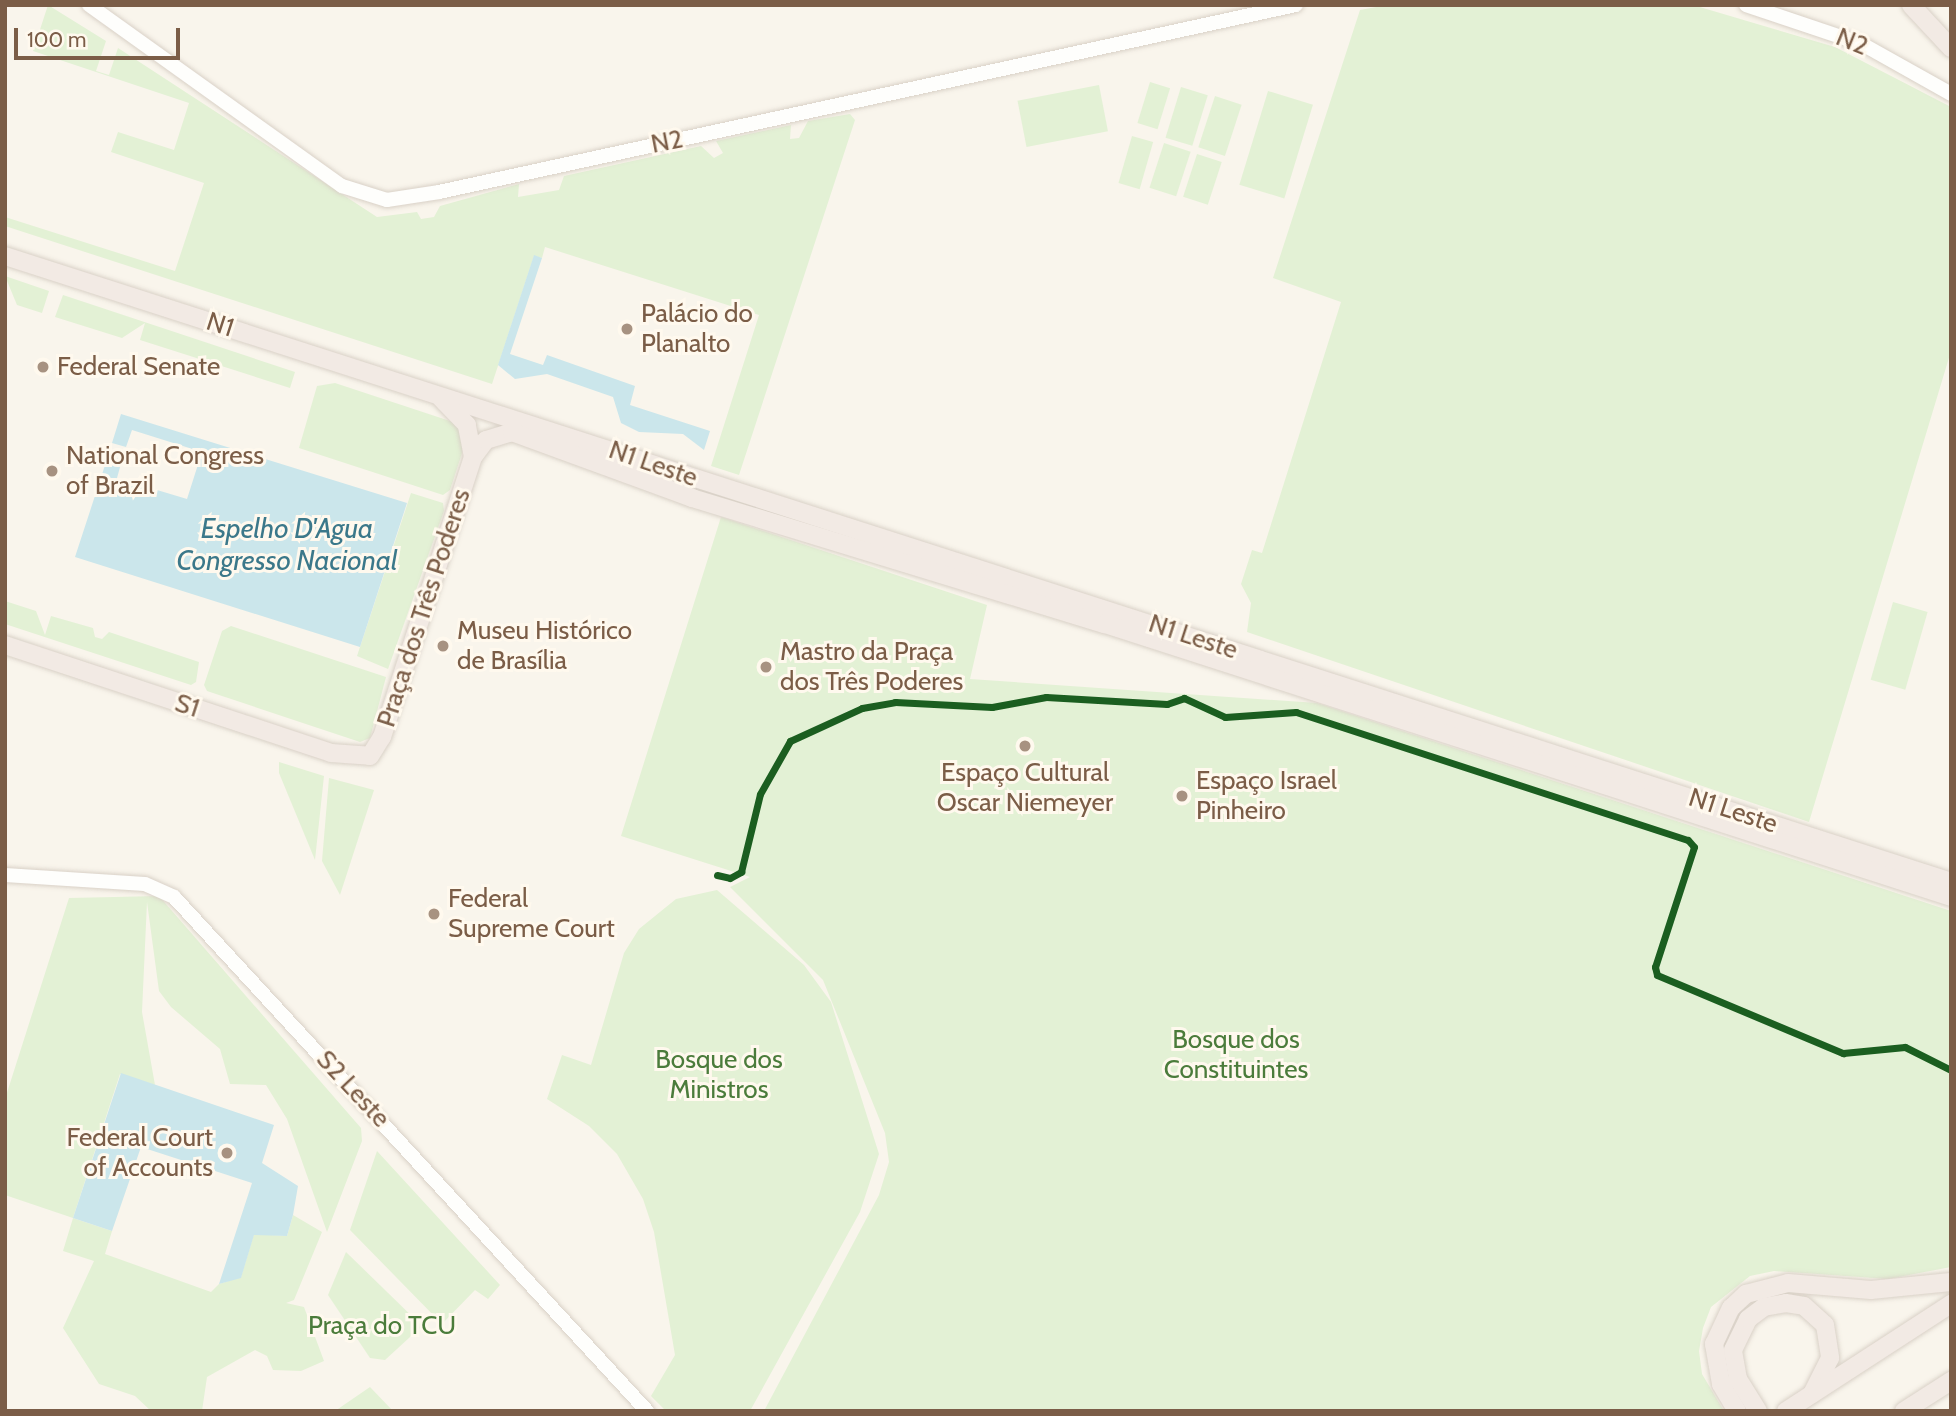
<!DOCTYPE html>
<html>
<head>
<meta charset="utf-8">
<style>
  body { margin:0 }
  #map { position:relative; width:1956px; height:1416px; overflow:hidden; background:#f9f5ec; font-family:Cabin,sans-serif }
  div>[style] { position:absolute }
  .green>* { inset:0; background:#e3f1d5; transform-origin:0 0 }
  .water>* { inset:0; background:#cbe6eb }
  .roads { filter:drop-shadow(0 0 2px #d9d1c7) drop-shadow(0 0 2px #d9d1c7) }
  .secondary>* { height:14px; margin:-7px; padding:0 7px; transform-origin:7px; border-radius:7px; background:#fefefc }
  .highway>* { height:18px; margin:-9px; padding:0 9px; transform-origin:9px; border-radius:9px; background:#f2eae4 }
  .cycleway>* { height:7px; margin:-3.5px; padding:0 3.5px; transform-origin:3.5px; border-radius:3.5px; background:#1b5e20 }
  .dots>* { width:19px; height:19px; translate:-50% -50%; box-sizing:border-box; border:4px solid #fff9ee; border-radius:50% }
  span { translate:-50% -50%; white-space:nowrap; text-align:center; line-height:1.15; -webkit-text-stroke:6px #fff9ee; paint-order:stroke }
  .street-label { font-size:26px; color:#7b5d47 }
  .poi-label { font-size:26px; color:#7b5d47 }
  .left { translate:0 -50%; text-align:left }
  .right { translate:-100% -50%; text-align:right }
  .park-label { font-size:26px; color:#4b7c3b }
  .water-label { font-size:28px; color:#3b788a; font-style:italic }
  .frame { position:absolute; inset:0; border:7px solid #7b5d47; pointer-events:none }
  .scale { position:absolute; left:14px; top:28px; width:166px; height:32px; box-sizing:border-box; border:4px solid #7b5d47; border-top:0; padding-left:9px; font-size:21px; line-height:24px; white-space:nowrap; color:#7b5d47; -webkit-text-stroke:5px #fff9ee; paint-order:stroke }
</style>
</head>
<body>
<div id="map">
  <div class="green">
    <i style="clip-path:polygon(48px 5px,106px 41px,96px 71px,109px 75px,118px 48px,377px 217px,417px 212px,421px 219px,434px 217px,440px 206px,519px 184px,518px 197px,559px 190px,564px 176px,701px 146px,714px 158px,723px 153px,716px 141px,791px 125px,790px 139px,799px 138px,808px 121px,850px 114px,855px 120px,739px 475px,711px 466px,759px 315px,545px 247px,542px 258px,534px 256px,492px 384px,5px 226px,5px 217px,175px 271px,204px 183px,111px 152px,118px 132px,174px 150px,189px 103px,33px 51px)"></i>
    <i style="clip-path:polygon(1387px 5px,1693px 5px,1835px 47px,1951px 107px,1951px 351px,1809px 822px,1247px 632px,1251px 603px,1241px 584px,1252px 550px,1262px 553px,1341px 302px,1273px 278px,1360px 10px)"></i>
    <i style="left:1150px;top:82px;width:21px;height:43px;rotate:17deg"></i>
    <i style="left:1099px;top:85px;width:47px;height:83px;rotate:79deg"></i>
    <i style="left:1181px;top:87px;width:28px;height:53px;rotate:17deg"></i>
    <i style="left:1268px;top:91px;width:47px;height:98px;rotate:17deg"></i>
    <i style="left:1215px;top:96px;width:28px;height:54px;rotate:18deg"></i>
    <i style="left:1132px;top:136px;width:22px;height:49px;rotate:16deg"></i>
    <i style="left:1164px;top:143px;width:28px;height:47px;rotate:18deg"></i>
    <i style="left:1197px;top:154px;width:26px;height:45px;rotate:18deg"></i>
    <i style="clip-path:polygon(5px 276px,49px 291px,42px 313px,17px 305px)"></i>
    <i style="clip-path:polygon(63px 295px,295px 372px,290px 388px,140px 340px,145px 323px,122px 338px,55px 317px)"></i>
    <i style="clip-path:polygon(335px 383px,459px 424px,465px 444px,450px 490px,443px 495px,299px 448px,317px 386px)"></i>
    <i style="clip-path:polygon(411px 493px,443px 503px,444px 511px,388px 669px,357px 656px)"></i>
    <i style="clip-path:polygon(721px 517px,987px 605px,970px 679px,1317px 703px,1951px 911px,1951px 1267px,1888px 1279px,1774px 1271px,1750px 1276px,1711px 1307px,1703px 1328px,1699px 1351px,1702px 1374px,1724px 1411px,764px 1411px,879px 1195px,889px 1162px,885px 1133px,823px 980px,730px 887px,750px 877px,621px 836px)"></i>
    <i style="clip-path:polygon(5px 601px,36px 611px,45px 635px,51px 616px,93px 628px,95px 637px,102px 639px,109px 632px,199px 662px,196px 682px,191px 685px,5px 624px)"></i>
    <i style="left:1893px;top:602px;width:36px;height:81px;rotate:16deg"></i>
    <i style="clip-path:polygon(231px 626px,386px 677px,370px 738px,360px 742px,207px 691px,204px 685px,222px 631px)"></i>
    <i style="clip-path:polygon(279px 762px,324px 776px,315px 860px,279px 773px)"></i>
    <i style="clip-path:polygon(329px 778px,374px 790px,340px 895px,322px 861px)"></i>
    <i style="clip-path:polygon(717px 890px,804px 965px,831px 1002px,879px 1154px,860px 1212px,750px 1411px,666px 1411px,651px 1396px,675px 1355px,654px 1232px,643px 1199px,617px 1154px,589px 1126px,547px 1099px,562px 1055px,591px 1065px,624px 953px,639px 929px,676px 899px)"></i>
    <i style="clip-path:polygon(159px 896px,361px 1128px,362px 1141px,327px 1232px,287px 1119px,266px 1085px,230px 1084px,220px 1049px,171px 1007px,159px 991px,147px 902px,142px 1012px,155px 1085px,120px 1074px,73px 1218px,112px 1231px,105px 1254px,211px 1292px,219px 1284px,241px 1277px,254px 1234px,287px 1236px,293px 1215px,322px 1232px,294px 1300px,286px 1303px,304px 1307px,324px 1361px,301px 1371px,273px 1370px,267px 1356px,255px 1350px,207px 1377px,202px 1411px,151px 1411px,135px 1396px,99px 1384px,63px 1328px,94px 1261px,63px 1251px,73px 1218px,5px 1195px,5px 1099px,69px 898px)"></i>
    <i style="clip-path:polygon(377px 1151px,500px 1285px,488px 1299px,475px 1290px,442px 1324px,350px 1230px)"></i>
    <i style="clip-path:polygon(346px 1252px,422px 1326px,385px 1360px,370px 1358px,328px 1295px)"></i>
    <i style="clip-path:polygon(370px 1387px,393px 1411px,335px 1411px)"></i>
  </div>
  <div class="water">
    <i style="clip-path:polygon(534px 255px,542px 258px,510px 354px,543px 365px,547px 355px,635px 386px,630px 405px,710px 431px,704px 450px,683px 434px,639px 432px,621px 423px,613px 397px,547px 374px,515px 379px,498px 365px)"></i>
    <i style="clip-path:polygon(121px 414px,407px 503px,360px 647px,75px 557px,108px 456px,122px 460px,117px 478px,187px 499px,202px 452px,132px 430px,126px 447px,112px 443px)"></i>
    <i style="clip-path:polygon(121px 1073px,274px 1125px,262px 1163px,298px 1186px,293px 1215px,287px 1236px,254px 1235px,241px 1278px,219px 1284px,252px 1183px,141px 1147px,112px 1231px,73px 1218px)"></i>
  </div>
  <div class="roads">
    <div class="secondary">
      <i style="left:89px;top:5px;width:311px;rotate:35.6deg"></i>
      <i style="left:342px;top:186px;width:47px;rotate:17.3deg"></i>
      <i style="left:387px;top:200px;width:53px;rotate:-8.7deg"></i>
      <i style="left:439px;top:192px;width:877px;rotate:-12.31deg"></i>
      <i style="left:1746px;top:5px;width:122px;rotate:18.6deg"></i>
      <i style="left:1862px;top:44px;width:102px;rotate:29.3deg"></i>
      <i style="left:5px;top:875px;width:140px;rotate:3.7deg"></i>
      <i style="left:145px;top:884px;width:32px;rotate:24deg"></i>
      <i style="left:174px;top:897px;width:699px;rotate:47.38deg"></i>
    </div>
    <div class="highway">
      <i style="left:1911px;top:5px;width:59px;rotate:47.1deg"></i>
      <i style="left:5px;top:256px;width:2044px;rotate:17.83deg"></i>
      <i style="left:473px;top:457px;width:21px;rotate:-53deg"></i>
      <i style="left:486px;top:440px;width:27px;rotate:-17deg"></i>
      <i style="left:512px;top:432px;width:192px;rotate:20.1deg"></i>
      <i style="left:692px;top:498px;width:432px;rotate:17deg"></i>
      <i style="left:1105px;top:624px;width:889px;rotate:17.88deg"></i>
      <i style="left:5px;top:645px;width:343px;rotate:18.3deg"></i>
      <i style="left:331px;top:753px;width:39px;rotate:4deg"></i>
      <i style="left:370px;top:756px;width:22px;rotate:-58deg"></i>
      <i style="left:382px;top:737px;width:294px;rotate:-72deg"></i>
      <i style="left:473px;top:457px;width:33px;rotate:-101deg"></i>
      <i style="left:467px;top:425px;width:37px;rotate:-134deg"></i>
      <i style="left:1737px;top:1411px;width:31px;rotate:-121deg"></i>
      <i style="left:1721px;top:1384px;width:41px;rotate:-99.9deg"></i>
      <i style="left:1714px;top:1344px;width:40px;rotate:-65deg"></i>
      <i style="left:1731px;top:1308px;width:21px;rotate:-43deg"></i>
      <i style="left:1746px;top:1294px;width:43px;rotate:-14.7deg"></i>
      <i style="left:1788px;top:1283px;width:83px;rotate:4.8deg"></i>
      <i style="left:1871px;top:1290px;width:80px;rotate:-5.7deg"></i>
      <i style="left:1758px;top:1411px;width:38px;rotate:-122deg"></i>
      <i style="left:1738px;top:1379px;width:29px;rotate:-100deg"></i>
      <i style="left:1733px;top:1350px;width:34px;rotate:-64deg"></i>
      <i style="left:1748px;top:1319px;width:20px;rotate:-37deg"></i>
      <i style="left:1764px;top:1307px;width:22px;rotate:-10deg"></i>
      <i style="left:1786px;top:1303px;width:18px;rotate:9deg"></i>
      <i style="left:1804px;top:1306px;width:28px;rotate:42deg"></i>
      <i style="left:1825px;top:1325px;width:33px;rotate:81deg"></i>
      <i style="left:1830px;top:1358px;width:40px;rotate:116.6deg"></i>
      <i style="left:1786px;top:1411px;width:197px;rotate:-33deg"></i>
      <i style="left:1904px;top:1411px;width:56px;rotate:-32.6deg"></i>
    </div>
  </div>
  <div class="cycleway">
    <i style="left:717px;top:875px;width:13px;rotate:13deg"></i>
    <i style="left:730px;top:878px;width:13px;rotate:-29deg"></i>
    <i style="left:741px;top:872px;width:80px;rotate:-76.3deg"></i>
    <i style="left:760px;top:794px;width:61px;rotate:-60.5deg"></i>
    <i style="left:790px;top:741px;width:79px;rotate:-24.6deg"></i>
    <i style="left:862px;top:708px;width:34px;rotate:-10deg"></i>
    <i style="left:895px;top:702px;width:97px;rotate:3deg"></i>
    <i style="left:992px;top:707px;width:55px;rotate:-10.5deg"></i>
    <i style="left:1046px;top:697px;width:121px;rotate:3.3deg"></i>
    <i style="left:1167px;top:704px;width:18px;rotate:-19deg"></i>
    <i style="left:1184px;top:698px;width:45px;rotate:24.9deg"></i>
    <i style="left:1225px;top:717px;width:71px;rotate:-4deg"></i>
    <i style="left:1296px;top:712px;width:412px;rotate:18.1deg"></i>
    <i style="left:1688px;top:840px;width:9px;rotate:49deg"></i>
    <i style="left:1694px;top:847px;width:126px;rotate:108deg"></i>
    <i style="left:1655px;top:967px;width:8px;rotate:76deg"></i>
    <i style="left:1657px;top:975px;width:202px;rotate:22.8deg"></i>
    <i style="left:1843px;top:1053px;width:62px;rotate:-5.5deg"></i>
    <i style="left:1905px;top:1047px;width:51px;rotate:26.6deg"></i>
  </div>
  <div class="dots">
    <i style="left:627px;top:329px;background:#a79281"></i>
    <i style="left:43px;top:367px;background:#a79281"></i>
    <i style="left:52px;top:471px;background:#a79281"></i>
    <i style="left:443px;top:646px;background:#a79281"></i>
    <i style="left:766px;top:667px;background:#a79281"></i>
    <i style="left:1025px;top:746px;background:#a79281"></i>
    <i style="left:1182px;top:796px;background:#a79281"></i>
    <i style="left:434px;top:914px;background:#a79281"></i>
    <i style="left:227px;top:1153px;background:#a79281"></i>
  </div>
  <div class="street-label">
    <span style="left:1852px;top:42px;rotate:22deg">N2</span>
    <span style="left:667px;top:142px;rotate:-11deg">N2</span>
    <span style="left:220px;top:325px;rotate:18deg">N1</span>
    <span style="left:653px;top:464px;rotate:19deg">N1 Leste</span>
    <span style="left:424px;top:608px;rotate:-72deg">Praça dos Três Poderes</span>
    <span style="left:1193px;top:637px;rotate:18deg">N1 Leste</span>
    <span style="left:187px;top:706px;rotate:18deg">S1</span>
    <span style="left:1733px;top:811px;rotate:18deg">N1 Leste</span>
    <span style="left:353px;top:1089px;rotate:47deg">S2 Leste</span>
  </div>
  <div class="poi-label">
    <span class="left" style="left:641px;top:329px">Palácio do<br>Planalto</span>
    <span class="left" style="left:57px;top:367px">Federal Senate</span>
    <span class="left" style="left:66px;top:471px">National Congress<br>of Brazil</span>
    <span class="left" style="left:457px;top:646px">Museu Histórico<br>de Brasília</span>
    <span class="left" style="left:780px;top:667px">Mastro da Praça<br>dos Três Poderes</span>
    <span style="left:1025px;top:788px">Espaço Cultural<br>Oscar Niemeyer</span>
    <span class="left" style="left:1196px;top:796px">Espaço Israel<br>Pinheiro</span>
    <span class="left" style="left:448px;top:914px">Federal<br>Supreme Court</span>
    <span class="right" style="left:213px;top:1153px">Federal Court<br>of Accounts</span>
  </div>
  <div class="park-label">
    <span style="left:1236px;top:1055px">Bosque dos<br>Constituintes</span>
    <span style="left:719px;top:1075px">Bosque dos<br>Ministros</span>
    <span style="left:382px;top:1326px">Praça do TCU</span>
  </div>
  <div class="water-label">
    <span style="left:287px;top:544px">Espelho D'Agua<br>Congresso Nacional</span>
  </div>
  <div class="frame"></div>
  <div class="scale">100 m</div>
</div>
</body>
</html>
